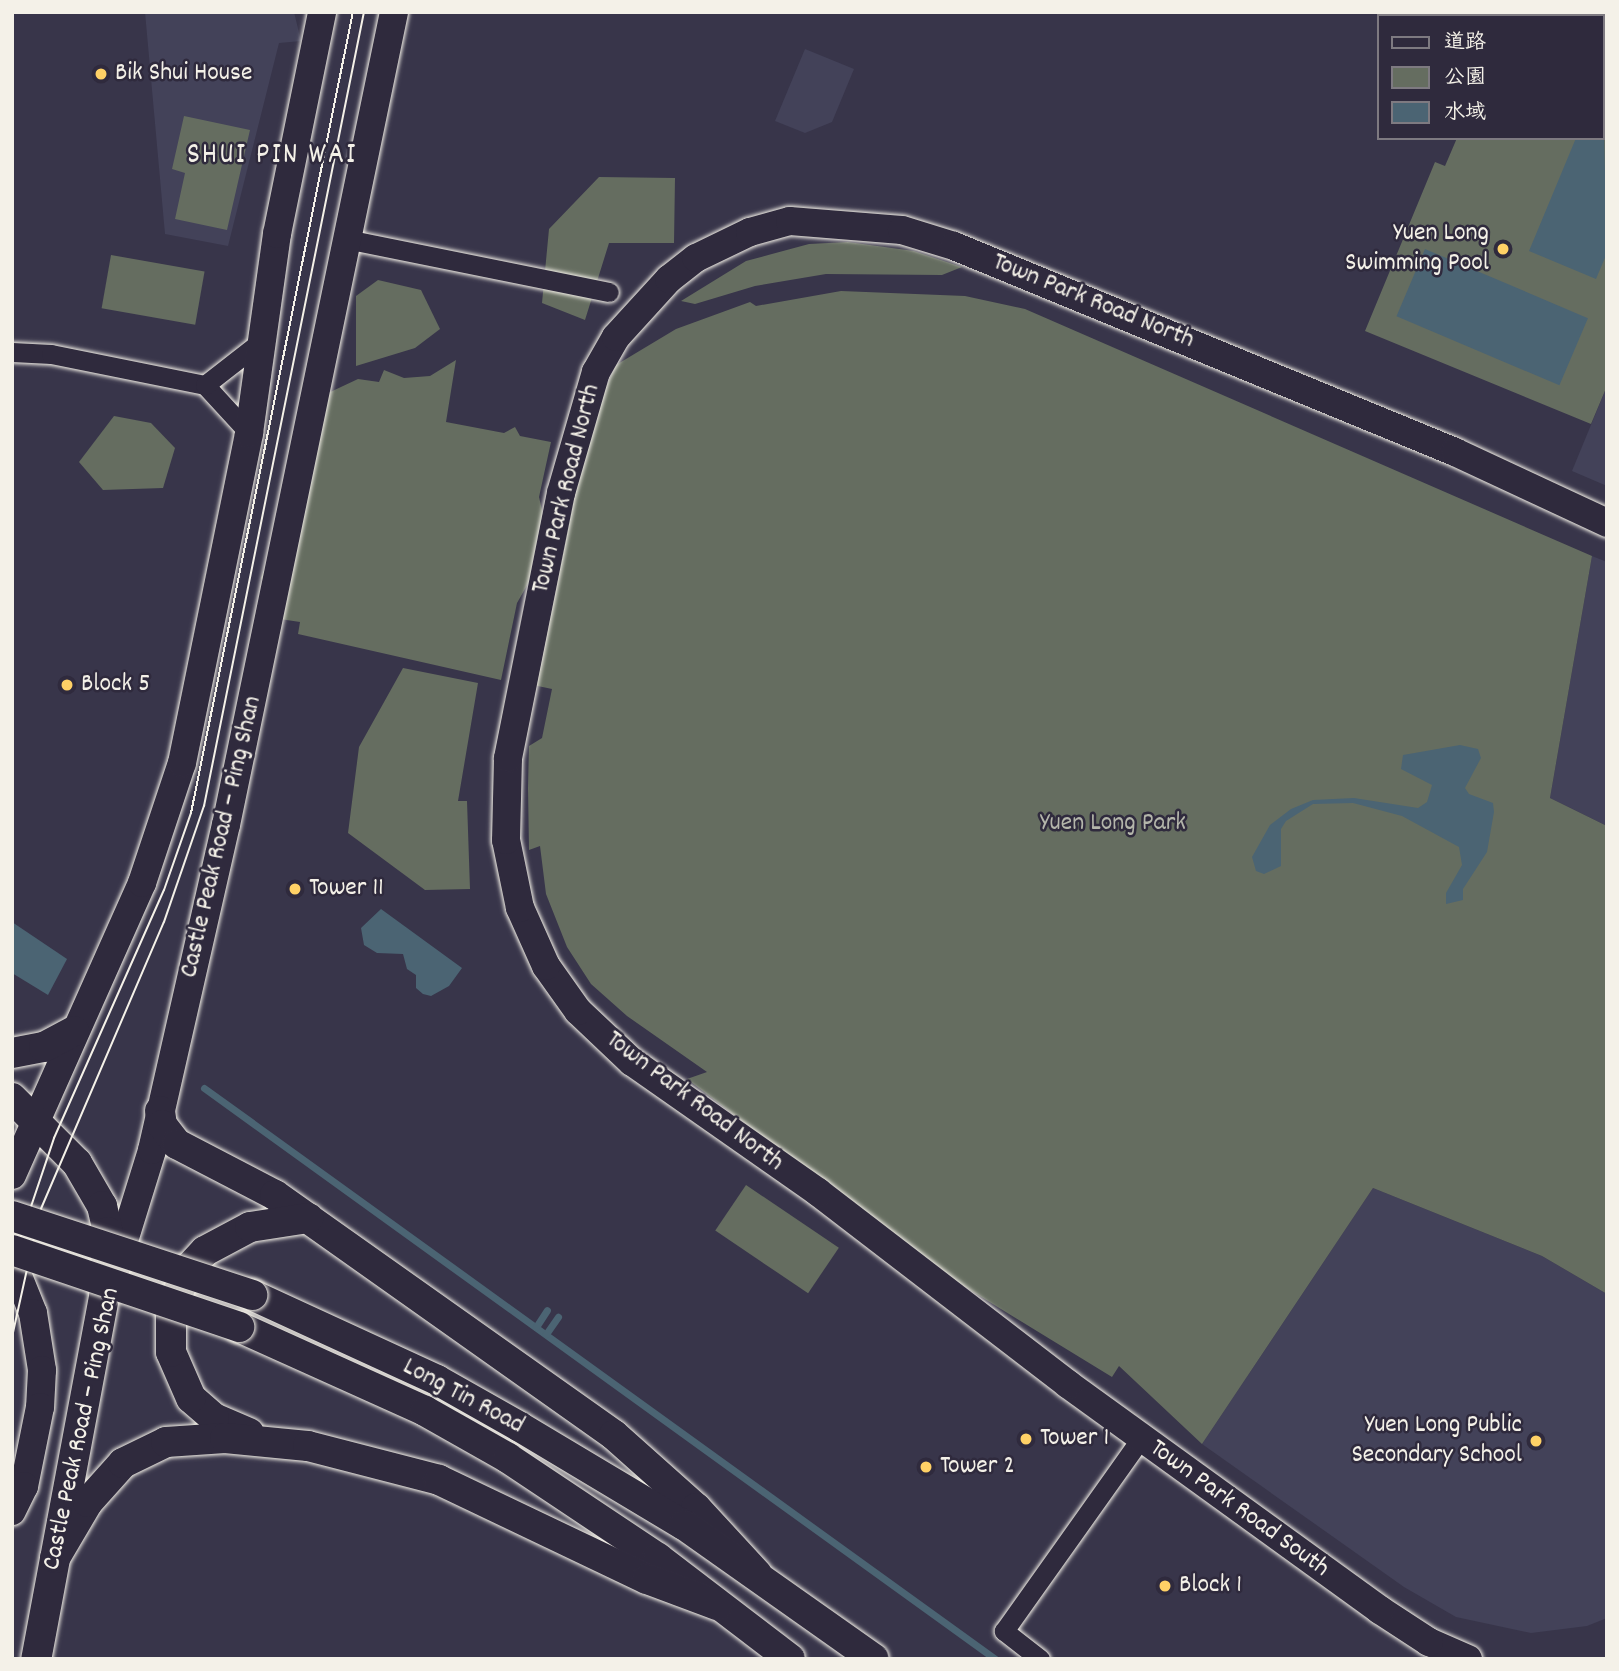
<!DOCTYPE html>
<html>
<head>
<meta charset="utf-8">
<style>
  body { margin:0 }
  #map { position:relative; width:1619px; height:1671px; overflow:hidden; background:#38354a; font-family:Dekko,"LXGW WenKai TC",sans-serif }
  div>[style] { position:absolute }
  .built>* { inset:0; background:#434259 }
  .green>* { inset:0; background:#656d60; transform-origin:0 0 }
  .water>* { inset:0; background:#4b6473; transform-origin:0 0 }
  .stream>* { height:7px; margin:-3.5px; padding:0 3.5px; transform-origin:3.5px; border-radius:3.5px; background:#4b6473 }
  .roads { filter:drop-shadow(0 0 2px #f4f1e8) drop-shadow(0 0 2px #f4f1e8) }
  .street>* { height:19px; margin:-9.5px; padding:0 9.5px; transform-origin:9.5px; border-radius:9.5px; background:#2f2a3d }
  .secondary>* { height:28px; margin:-14px; padding:0 14px; transform-origin:14px; border-radius:14px; background:#2f2a3d }
  .primary>* { height:30px; margin:-15px; padding:0 15px; transform-origin:15px; border-radius:15px; background:#2f2a3d }
  .tram>* { height:2px; margin:-1px; padding:0 1px; transform-origin:1px; border-radius:1px; background:#f4f1e8 }
  .bridges { filter:drop-shadow(0 0 2px #f4f1e8) drop-shadow(0 0 2px #f4f1e8) }
  .primary-bridge>* { height:30px; margin:-15px; padding:0 15px; transform-origin:15px; border-radius:15px; background:#2f2a3d }
  .dots>* { width:19px; height:19px; translate:-50% -50%; box-sizing:border-box; border:4px solid #2f2a3d; border-radius:50% }
  span { translate:-50% -50%; white-space:nowrap; text-align:center; line-height:1.15; -webkit-text-stroke:5px #2f2a3d; paint-order:stroke }
  .poi-label { font-size:26px; color:#f4f1e8 }
  .left { translate:0 -50%; text-align:left }
  .right { translate:-100% -50%; text-align:right }
  .street-label { font-size:26px; color:#f4f1e8 }
  .park-label { font-size:26px; color:#b4b6ab }
  .quarter-label { font-size:30px; color:#f4f1e8; letter-spacing:2px }
  .frame { position:absolute; inset:0; border:14px solid #f4f1e8; pointer-events:none }
  .legend { position:absolute; left:1377px; top:14px; width:228px; height:126px; box-sizing:border-box; background:#2f2a3d; border:2px solid #7e7a81; margin:0; padding:9px 12px; list-style:none; font-size:21px; color:#f4f1e8 }
  .legend li { display:flex; align-items:center; gap:14px; height:35px }
  .legend b { width:35px; border:2px solid #7e7a81 }
</style>
</head>
<body>
<div id="map">
  <div class="built">
    <i style="clip-path:polygon(145px 12px,294px 12px,301px 41px,279px 43px,228px 246px,165px 234px)"></i>
    <i style="clip-path:polygon(805px 49px,854px 69px,832px 122px,805px 133px,775px 121px)"></i>
    <i style="clip-path:polygon(1607px 386px,1607px 486px,1572px 471px)"></i>
    <i style="clip-path:polygon(1592px 556px,1607px 562px,1607px 826px,1550px 798px)"></i>
    <i style="clip-path:polygon(1373px 1188px,1542px 1256px,1607px 1294px,1607px 1618px,1587px 1626px,1531px 1633px,1456px 1617px,1404px 1587px,1202px 1444px)"></i>
  </div>
  <div class="green">
    <i style="clip-path:polygon(1509px 12px,1607px 12px,1607px 386px,1591px 424px,1365px 331px,1435px 162px,1445px 166px,1457px 138px,1603px 138px,1603px 16px,1508px 16px)"></i>
    <i style="clip-path:polygon(184px 116px,250px 130px,227px 230px,175px 219px,185px 173px,172px 169px)"></i>
    <i style="clip-path:polygon(599px 177px,675px 178px,674px 243px,609px 243px,585px 320px,542px 303px,549px 229px)"></i>
    <i style="clip-path:polygon(848px 242px,914px 251px,962px 267px,942px 275px,826px 274px,755px 286px,695px 304px,681px 301px,746px 261px,809px 244px)"></i>
    <i style="left:111px;top:255px;width:95px;height:54px;rotate:10deg"></i>
    <i style="clip-path:polygon(378px 280px,421px 290px,440px 329px,415px 348px,356px 366px,356px 296px)"></i>
    <i style="clip-path:polygon(841px 291px,965px 296px,1025px 309px,1592px 556px,1550px 798px,1607px 826px,1607px 1294px,1542px 1256px,1373px 1188px,1202px 1444px,1119px 1366px,1112px 1377px,939px 1271px,687px 1079px,707px 1072px,627px 1016px,591px 984px,567px 947px,546px 894px,540px 846px,529px 850px,528px 788px,529px 746px,542px 738px,552px 689px,533px 685px,571px 501px,595px 412px,616px 365px,676px 329px,750px 302px,756px 306px)"></i>
    <i style="clip-path:polygon(456px 360px,446px 422px,504px 433px,515px 427px,520px 436px,551px 442px,539px 497px,550px 545px,517px 603px,501px 680px,298px 634px,300px 622px,280px 619px,261px 578px,276px 539px,309px 492px,326px 394px,358px 379px,379px 382px,384px 370px,404px 378px,430px 376px)"></i>
    <i style="clip-path:polygon(114px 416px,151px 423px,175px 448px,163px 488px,103px 490px,79px 462px)"></i>
    <i style="clip-path:polygon(403px 668px,478px 683px,458px 801px,467px 801px,470px 889px,425px 890px,348px 833px,359px 747px)"></i>
    <i style="left:746px;top:1185px;width:112px;height:55px;rotate:34deg"></i>
  </div>
  <div class="water">
    <i style="clip-path:polygon(1603px 92px,1607px 253px,1596px 279px,1529px 251px,1576px 138px,1603px 138px)"></i>
    <i style="left:1425px;top:249px;width:177px;height:73px;rotate:23deg"></i>
    <i style="clip-path:polygon(1460px 745px,1478px 749px,1481px 758px,1465px 788px,1469px 794px,1493px 803px,1494px 812px,1487px 852px,1463px 889px,1463px 900px,1446px 904px,1446px 893px,1462px 865px,1459px 847px,1402px 816px,1353px 803px,1313px 804px,1286px 821px,1281px 829px,1281px 866px,1264px 874px,1256px 871px,1252px 857px,1270px 825px,1291px 809px,1313px 800px,1354px 798px,1418px 808px,1427px 802px,1432px 785px,1401px 769px,1403px 755px)"></i>
    <i style="clip-path:polygon(381px 909px,462px 968px,449px 986px,431px 996px,423px 994px,416px 988px,416px 975px,407px 969px,403px 954px,377px 953px,364px 945px,361px 928px)"></i>
    <i style="clip-path:polygon(12px 922px,67px 959px,48px 995px,12px 973px)"></i>
  </div>
  <div class="stream">
    <i style="left:204px;top:1088px;width:976px;rotate:35.82deg"></i>
    <i style="left:536px;top:1327px;width:20px;rotate:-57deg"></i>
    <i style="left:546px;top:1334px;width:21px;rotate:-55deg"></i>
  </div>
  <div class="roads">
    <div class="street">
      <i style="left:346px;top:239px;width:268px;rotate:11.4deg"></i>
      <i style="left:12px;top:352px;width:39px;rotate:3deg"></i>
      <i style="left:51px;top:354px;width:157px;rotate:11.4deg"></i>
      <i style="left:205px;top:385px;width:65px;rotate:47.5deg"></i>
      <i style="left:205px;top:385px;width:70px;rotate:-38deg"></i>
      <i style="left:1040px;top:1659px;width:46px;rotate:-142.1deg"></i>
      <i style="left:1004px;top:1631px;width:237px;rotate:-54.6deg"></i>
    </div>
    <div class="secondary">
      <i style="left:12px;top:1175px;width:320px;rotate:-66deg"></i>
      <i style="left:142px;top:883px;width:126px;rotate:-71.6deg"></i>
      <i style="left:182px;top:763px;width:337px;rotate:-78.5deg"></i>
      <i style="left:249px;top:433px;width:201px;rotate:-82deg"></i>
      <i style="left:277px;top:234px;width:227px;rotate:-78.5deg"></i>
      <i style="left:12px;top:1261px;width:56px;rotate:68deg"></i>
      <i style="left:33px;top:1313px;width:58px;rotate:81deg"></i>
      <i style="left:42px;top:1370px;width:37px;rotate:93deg"></i>
      <i style="left:40px;top:1407px;width:81px;rotate:101.4deg"></i>
      <i style="left:24px;top:1486px;width:28px;rotate:116deg"></i>
      <i style="left:114px;top:1273px;width:129px;rotate:-72.8deg"></i>
      <i style="left:152px;top:1150px;width:333px;rotate:-77.2deg"></i>
      <i style="left:226px;top:825px;width:830px;rotate:-78.32deg"></i>
      <i style="left:1468px;top:1659px;width:43px;rotate:-156.4deg"></i>
      <i style="left:1429px;top:1642px;width:59px;rotate:-146.9deg"></i>
      <i style="left:1380px;top:1610px;width:385px;rotate:-144.1deg"></i>
      <i style="left:1068px;top:1384px;width:315px;rotate:-142.5deg"></i>
      <i style="left:818px;top:1192px;width:227px;rotate:-145deg"></i>
      <i style="left:632px;top:1062px;width:74px;rotate:-136.6deg"></i>
      <i style="left:578px;top:1011px;width:55px;rotate:-125.4deg"></i>
      <i style="left:546px;top:966px;width:64px;rotate:-114.1deg"></i>
      <i style="left:520px;top:908px;width:69px;rotate:-101.6deg"></i>
      <i style="left:506px;top:840px;width:82px;rotate:-88.6deg"></i>
      <i style="left:508px;top:758px;width:270px;rotate:-78.7deg"></i>
      <i style="left:561px;top:493px;width:126px;rotate:-73.9deg"></i>
      <i style="left:596px;top:372px;width:40px;rotate:-60.3deg"></i>
      <i style="left:616px;top:337px;width:79px;rotate:-47.6deg"></i>
      <i style="left:669px;top:279px;width:34px;rotate:-38deg"></i>
      <i style="left:696px;top:258px;width:60px;rotate:-25.7deg"></i>
      <i style="left:750px;top:232px;width:41px;rotate:-15.4deg"></i>
      <i style="left:790px;top:221px;width:112px;rotate:4.6deg"></i>
      <i style="left:902px;top:230px;width:54px;rotate:17.1deg"></i>
      <i style="left:954px;top:246px;width:542px;rotate:22.35deg"></i>
      <i style="left:1455px;top:452px;width:168px;rotate:25deg"></i>
    </div>
    <div class="primary">
      <i style="left:12px;top:1053px;width:33px;rotate:-11deg"></i>
      <i style="left:44px;top:1047px;width:34px;rotate:-28deg"></i>
      <i style="left:12px;top:1098px;width:92px;rotate:45deg"></i>
      <i style="left:77px;top:1163px;width:50px;rotate:59.8deg"></i>
      <i style="left:102px;top:1206px;width:27px;rotate:77deg"></i>
      <i style="left:108px;top:1232px;width:65px;rotate:93.5deg"></i>
      <i style="left:104px;top:1297px;width:368px;rotate:100.6deg"></i>
      <i style="left:160px;top:1111px;width:14px;rotate:82deg"></i>
      <i style="left:162px;top:1125px;width:24px;rotate:52deg"></i>
      <i style="left:177px;top:1144px;width:110px;rotate:27.5deg"></i>
      <i style="left:275px;top:1195px;width:415px;rotate:35.3deg"></i>
      <i style="left:614px;top:1435px;width:110px;rotate:41.7deg"></i>
      <i style="left:696px;top:1508px;width:90px;rotate:47.3deg"></i>
      <i style="left:252px;top:1295px;width:204px;rotate:24.7deg"></i>
      <i style="left:437px;top:1380px;width:95px;rotate:29.5deg"></i>
      <i style="left:520px;top:1427px;width:191px;rotate:30.9deg"></i>
      <i style="left:684px;top:1525px;width:232px;rotate:35.2deg"></i>
      <i style="left:239px;top:1327px;width:204px;rotate:24.3deg"></i>
      <i style="left:425px;top:1411px;width:95px;rotate:29.5deg"></i>
      <i style="left:508px;top:1458px;width:180px;rotate:33.7deg"></i>
      <i style="left:658px;top:1558px;width:166px;rotate:37.4deg"></i>
      <i style="left:249px;top:1433px;width:38px;rotate:-157deg"></i>
      <i style="left:214px;top:1418px;width:30px;rotate:-139deg"></i>
      <i style="left:191px;top:1398px;width:50px;rotate:-113.5deg"></i>
      <i style="left:171px;top:1352px;width:44px;rotate:-90deg"></i>
      <i style="left:171px;top:1308px;width:44px;rotate:-65.8deg"></i>
      <i style="left:189px;top:1268px;width:23px;rotate:-47deg"></i>
      <i style="left:205px;top:1251px;width:51px;rotate:-28.1deg"></i>
      <i style="left:250px;top:1227px;width:59px;rotate:-8.8deg"></i>
      <i style="left:55px;top:1558px;width:65px;rotate:-59.5deg"></i>
      <i style="left:88px;top:1502px;width:52px;rotate:-48.1deg"></i>
      <i style="left:123px;top:1463px;width:48px;rotate:-26deg"></i>
      <i style="left:166px;top:1442px;width:59px;rotate:-3.9deg"></i>
      <i style="left:225px;top:1438px;width:83px;rotate:5.5deg"></i>
      <i style="left:308px;top:1446px;width:135px;rotate:14.5deg"></i>
      <i style="left:439px;top:1480px;width:230px;rotate:25.5deg"></i>
      <i style="left:647px;top:1579px;width:75px;rotate:20.4deg"></i>
    </div>
  </div>
  <div class="tram">
    <i style="left:12px;top:1263px;width:132px;rotate:-71.4deg"></i>
    <i style="left:54px;top:1138px;width:271px;rotate:-66.1deg"></i>
    <i style="left:164px;top:890px;width:82px;rotate:-70.7deg"></i>
    <i style="left:191px;top:813px;width:817px;rotate:-78.57deg"></i>
    <i style="left:12px;top:1337px;width:129px;rotate:-77.5deg"></i>
    <i style="left:40px;top:1211px;width:314px;rotate:-66.8deg"></i>
    <i style="left:164px;top:922px;width:123px;rotate:-71deg"></i>
    <i style="left:204px;top:806px;width:810px;rotate:-78.61deg"></i>
  </div>
  <div class="bridges">
    <div class="primary-bridge">
      <i style="left:12px;top:1216px;width:253px;rotate:18.2deg"></i>
      <i style="left:12px;top:1250px;width:240px;rotate:18.7deg"></i>
    </div>
  </div>
  <div class="dots">
    <i style="left:101px;top:74px;background:#ffd166"></i>
    <i style="left:1503px;top:249px;background:#ffd166"></i>
    <i style="left:67px;top:685px;background:#ffd166"></i>
    <i style="left:295px;top:889px;background:#ffd166"></i>
    <i style="left:1026px;top:1439px;background:#ffd166"></i>
    <i style="left:1536px;top:1441px;background:#ffd166"></i>
    <i style="left:926px;top:1467px;background:#ffd166"></i>
    <i style="left:1165px;top:1586px;background:#ffd166"></i>
  </div>
  <div class="poi-label">
    <span class="left" style="left:115px;top:74px">Bik Shui House</span>
    <span class="right" style="left:1489px;top:249px">Yuen Long<br>Swimming Pool</span>
    <span class="left" style="left:81px;top:685px">Block 5</span>
    <span class="left" style="left:309px;top:889px">Tower 11</span>
    <span class="right" style="left:1522px;top:1441px">Yuen Long Public<br>Secondary School</span>
    <span class="left" style="left:1040px;top:1439px">Tower 1</span>
    <span class="left" style="left:940px;top:1467px">Tower 2</span>
    <span class="left" style="left:1179px;top:1586px">Block 1</span>
  </div>
  <div class="street-label">
    <span style="left:1093px;top:302px;rotate:22deg">Town Park Road North</span>
    <span style="left:567px;top:489px;rotate:-76deg">Town Park Road North</span>
    <span style="left:222px;top:837px;rotate:-77deg">Castle Peak Road – Ping Shan</span>
    <span style="left:694px;top:1102px;rotate:37deg">Town Park Road North</span>
    <span style="left:463px;top:1397px;rotate:28deg">Long Tin Road</span>
    <span style="left:82px;top:1429px;rotate:-78deg">Castle Peak Road – Ping Shan</span>
    <span style="left:1239px;top:1509px;rotate:36deg">Town Park Road South</span>
  </div>
  <div class="park-label">
    <span style="left:1113px;top:824px">Yuen Long Park</span>
  </div>
  <div class="quarter-label">
    <span style="left:272px;top:157px">SHUI PIN WAI</span>
  </div>
  <div class="frame"></div>
  <ul class="legend">
  <li><b style="height:9px;background:#2f2a3d"></b>道路</li>
  <li><b style="height:19px;background:#656d60"></b>公園</li>
  <li><b style="height:19px;background:#4b6473"></b>水域</li>
  </ul>
</div>
</body>
</html>
